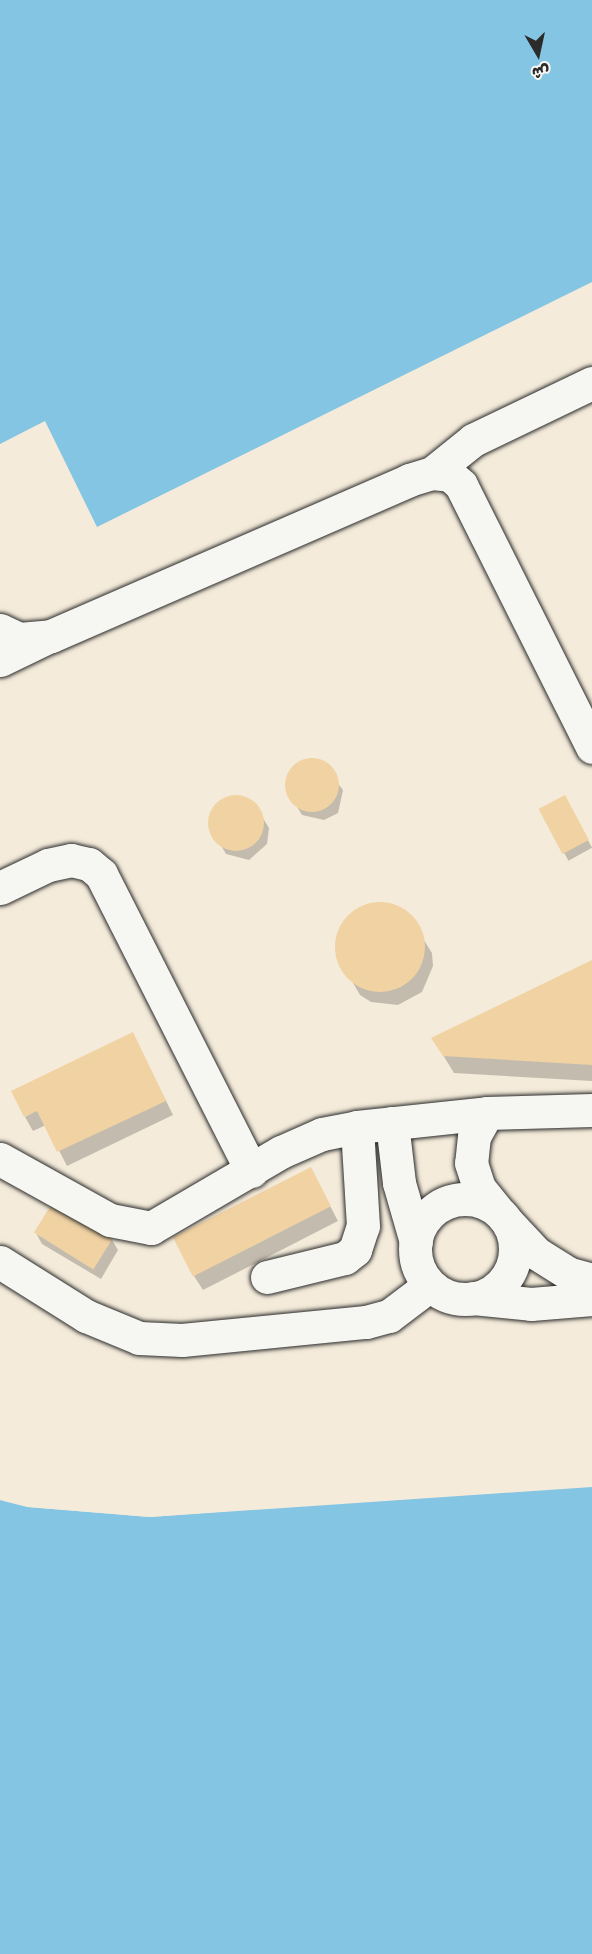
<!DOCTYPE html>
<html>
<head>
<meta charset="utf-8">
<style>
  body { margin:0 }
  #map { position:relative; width:592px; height:1954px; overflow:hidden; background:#f4ebda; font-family:Itim,"Playpen Sans Arabic",sans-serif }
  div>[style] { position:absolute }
  .water>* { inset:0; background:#84c5e4 }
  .pier>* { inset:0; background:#f4ebda }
  .shadow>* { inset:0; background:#0003; transform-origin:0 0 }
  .building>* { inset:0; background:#f0d2a3; transform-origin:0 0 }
  .round { border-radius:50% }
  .roads { filter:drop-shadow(0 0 2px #2b2b2b) drop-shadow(0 0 2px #2b2b2b) }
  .minor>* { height:33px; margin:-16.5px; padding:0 16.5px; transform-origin:16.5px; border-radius:16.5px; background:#f6f6f2 }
  .minor>.ring { margin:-16.5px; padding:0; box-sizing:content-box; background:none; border:33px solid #f6f6f2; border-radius:50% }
  span { translate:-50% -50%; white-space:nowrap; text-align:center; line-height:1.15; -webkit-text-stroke:4.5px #f6f6f2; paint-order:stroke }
  .north { position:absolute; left:508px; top:24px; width:60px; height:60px; -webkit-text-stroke:4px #f6f6f2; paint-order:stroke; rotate:171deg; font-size:16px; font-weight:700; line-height:24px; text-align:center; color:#2b2b2b }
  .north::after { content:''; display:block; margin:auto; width:21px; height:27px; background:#2b2b2b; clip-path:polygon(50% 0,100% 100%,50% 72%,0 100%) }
</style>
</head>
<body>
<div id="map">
  <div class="water">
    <i style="clip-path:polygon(0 0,592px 0,592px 282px,97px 527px,45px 421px,0 444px)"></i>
    <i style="clip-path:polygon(592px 1487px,592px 1954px,0 1954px,0 1500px,28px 1507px,150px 1517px)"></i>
  </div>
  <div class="pier">
    <i style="clip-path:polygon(592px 1484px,150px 1517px,28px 1507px,0 1500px,150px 1514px)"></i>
  </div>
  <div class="shadow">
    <i style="clip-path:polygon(320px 761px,343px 790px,338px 813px,324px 820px,302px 815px,287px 790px,290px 773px,302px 762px)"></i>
    <i style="left:564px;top:797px;width:58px;height:27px;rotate:61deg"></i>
    <i style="clip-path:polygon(226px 798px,245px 798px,253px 802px,269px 828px,267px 844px,249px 860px,226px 854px,211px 828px,213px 810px)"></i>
    <i style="clip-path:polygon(394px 906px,407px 913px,432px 953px,433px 966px,422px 992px,398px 1005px,371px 1002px,360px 995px,337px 955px,342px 926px,365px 907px)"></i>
    <i style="clip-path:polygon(592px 962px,592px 1081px,454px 1073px,443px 1055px)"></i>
    <i style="clip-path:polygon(140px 1048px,173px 1115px,67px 1166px,46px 1125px,33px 1131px,25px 1117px)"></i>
    <i style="clip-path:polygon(318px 1183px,338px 1221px,203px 1290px,194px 1276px)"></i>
    <i style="clip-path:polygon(36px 1233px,112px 1240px,118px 1250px,101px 1279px,42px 1244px)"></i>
  </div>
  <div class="building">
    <i class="round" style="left:285px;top:758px;width:54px;height:54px"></i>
    <i style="left:565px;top:795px;width:51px;height:30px;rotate:62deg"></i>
    <i class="round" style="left:208px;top:795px;width:56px;height:56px"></i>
    <i class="round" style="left:335px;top:902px;width:90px;height:90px"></i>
    <i style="clip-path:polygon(592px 960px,592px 1065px,443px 1056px,431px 1038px)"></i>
    <i style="clip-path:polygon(133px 1032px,166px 1101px,57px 1152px,37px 1111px,24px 1117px,11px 1091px)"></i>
    <i style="left:311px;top:1167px;width:44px;height:155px;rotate:63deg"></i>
    <i style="left:53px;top:1202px;width:70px;height:36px;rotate:32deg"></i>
  </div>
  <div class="roads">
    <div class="minor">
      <i style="left:432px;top:473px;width:53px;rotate:-38.8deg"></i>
      <i style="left:473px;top:440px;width:132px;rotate:-25.6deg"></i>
      <i style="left:0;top:630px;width:21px;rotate:25deg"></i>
      <i style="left:19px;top:639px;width:32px;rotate:-5deg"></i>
      <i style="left:51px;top:636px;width:391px;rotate:-23.5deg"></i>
      <i style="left:409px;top:480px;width:24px;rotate:-17deg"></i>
      <i style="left:432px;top:473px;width:18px;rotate:6deg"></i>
      <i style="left:450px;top:475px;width:15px;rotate:42deg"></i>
      <i style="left:461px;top:485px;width:293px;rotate:63.4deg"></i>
      <i style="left:0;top:660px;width:51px;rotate:-25.6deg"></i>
      <i style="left:0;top:888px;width:53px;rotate:-25.6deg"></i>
      <i style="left:48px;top:865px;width:24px;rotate:-12deg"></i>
      <i style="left:71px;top:860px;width:18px;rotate:13deg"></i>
      <i style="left:89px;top:864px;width:16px;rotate:40deg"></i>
      <i style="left:101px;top:874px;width:333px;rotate:63.1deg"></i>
      <i style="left:487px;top:1113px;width:26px;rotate:119deg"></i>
      <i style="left:474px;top:1136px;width:27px;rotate:96deg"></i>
      <i style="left:471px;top:1163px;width:26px;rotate:72deg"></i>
      <i style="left:479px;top:1188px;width:27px;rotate:51deg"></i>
      <i style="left:392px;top:1123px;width:60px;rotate:83.3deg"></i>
      <i style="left:399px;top:1183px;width:61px;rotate:73.9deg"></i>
      <i style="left:0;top:1159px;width:126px;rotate:29deg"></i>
      <i style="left:110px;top:1220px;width:42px;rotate:11deg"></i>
      <i style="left:151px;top:1228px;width:151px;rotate:-30.3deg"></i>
      <i style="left:281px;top:1152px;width:45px;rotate:-23.7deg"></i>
      <i style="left:322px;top:1134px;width:36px;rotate:-11deg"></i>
      <i style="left:357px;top:1127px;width:131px;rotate:-6.1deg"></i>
      <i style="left:487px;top:1113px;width:105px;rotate:-1.6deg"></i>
      <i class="ring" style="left:415px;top:1199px;width:67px;height:67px"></i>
      <i style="left:510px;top:1225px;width:38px;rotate:47deg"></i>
      <i style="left:536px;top:1253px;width:40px;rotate:32deg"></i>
      <i style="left:570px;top:1274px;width:23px;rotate:15deg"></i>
      <i style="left:0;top:1262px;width:102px;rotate:32.1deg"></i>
      <i style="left:86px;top:1316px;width:57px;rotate:22.5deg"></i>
      <i style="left:139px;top:1338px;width:43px;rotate:2.7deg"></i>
      <i style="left:182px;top:1340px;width:185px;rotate:-5.6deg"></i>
      <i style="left:366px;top:1322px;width:24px;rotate:-15deg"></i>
      <i style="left:389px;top:1316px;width:51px;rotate:-37.1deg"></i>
      <i style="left:267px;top:1277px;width:80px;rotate:-13.7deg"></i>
      <i style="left:345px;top:1258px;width:13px;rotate:-39deg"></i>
      <i style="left:355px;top:1250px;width:25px;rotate:-72deg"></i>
      <i style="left:363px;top:1226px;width:99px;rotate:-93.5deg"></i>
      <i style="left:473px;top:1298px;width:58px;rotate:5.9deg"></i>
      <i style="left:531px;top:1304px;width:61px;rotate:-4.7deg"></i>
    </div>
  </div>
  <div class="north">ش</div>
</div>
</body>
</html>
